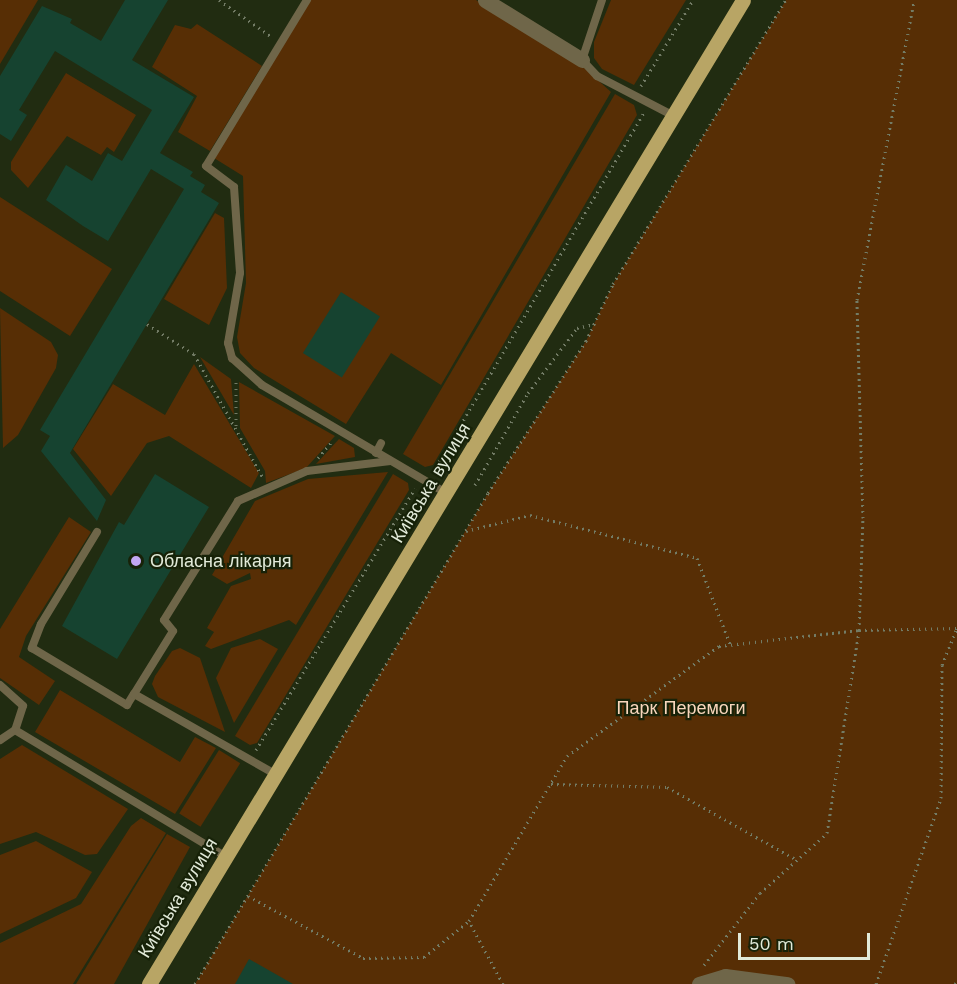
<!DOCTYPE html>
<html>
<head>
<meta charset="utf-8">
<style>
  body { margin:0 }
  #map { position:relative; width:957px; height:984px; overflow:hidden; background:#212c11; font-family:"Work Sans",sans-serif }
  div>[style] { position:absolute }
  .green>* { inset:0; background:#572e05; transform-origin:0 0 }
  .building>* { inset:0; background:#164330; transform-origin:0 0 }
  .path>* { height:3px; margin-top:-1.5px; transform-origin:0; background:repeating-linear-gradient(90deg,#737c66 0 1.5px,transparent 0 6px) }
  .service>* { height:8px; margin:-4px; padding:0 4px; transform-origin:4px; border-radius:4px; background:#6f6649 }
  .minor>* { height:15px; margin:-7.5px; padding:0 7.5px; transform-origin:7.5px; border-radius:7.5px; background:#6f6649 }
  .primary>* { height:15px; margin:-7.5px; padding:0 7.5px; transform-origin:7.5px; border-radius:7.5px; background:#b8a565 }
  .dots>* { width:16px; height:16px; translate:-50% -50%; box-sizing:border-box; border:3px solid #172208; border-radius:50% }
  span { translate:-50% -50%; white-space:nowrap; text-align:center; line-height:1.15; -webkit-text-stroke:4.5px #172208; paint-order:stroke }
  .street-label { font-size:18px; color:#e2ead9 }
  .poi-label { font-size:18px; color:#e2ead9 }
  .left { translate:0 -50%; text-align:left }
  .park-label { font-size:18px; color:#f9d6bc }
  .scale { position:absolute; left:738px; top:933px; width:132px; height:27px; box-sizing:border-box; border:3px solid #e2ead9; border-top:0; padding-left:8px; font-size:18px; line-height:21px; white-space:nowrap; color:#e2ead9; -webkit-text-stroke:4px #172208; paint-order:stroke }
</style>
</head>
<body>
<div id="map">
  <div class="green">
    <i style="clip-path:polygon(0 0,38px 0,0 64px)"></i>
    <i style="clip-path:polygon(310px 0,476px 0,580px 64px,611px 92px,441px 385px,391px 353px,346px 424px,254px 368px,240px 353px,237px 337px,246px 283px,243px 176px,214px 158px)"></i>
    <i style="clip-path:polygon(611px 0,686px 0,634px 85px,602px 69px,594px 58px,594px 42px)"></i>
    <i style="clip-path:polygon(786px 0,957px 0,957px 984px,195px 984px,488px 493px,586px 341px,613px 284px)"></i>
    <i style="clip-path:polygon(197px 24px,262px 66px,210px 151px,178px 132px,197px 96px,152px 67px,175px 25px,191px 29px)"></i>
    <i style="clip-path:polygon(66px 73px,136px 115px,114px 152px,107px 147px,101px 155px,67px 136px,28px 188px,11px 170px,11px 162px)"></i>
    <i style="clip-path:polygon(615px 94px,634px 105px,637px 115px,433px 465px,425px 467px,403px 454px)"></i>
    <i style="clip-path:polygon(0 197px,112px 269px,70px 336px,0 291px)"></i>
    <i style="clip-path:polygon(215px 213px,224px 218px,227px 288px,209px 325px,164px 299px)"></i>
    <i style="clip-path:polygon(0 308px,51px 342px,58px 355px,56px 368px,18px 435px,3px 448px)"></i>
    <i style="clip-path:polygon(200px 357px,231px 379px,234px 415px)"></i>
    <i style="clip-path:polygon(194px 364px,259px 473px,251px 488px,169px 436px,147px 443px,111px 496px,73px 449px,113px 384px,165px 415px)"></i>
    <i style="clip-path:polygon(239px 382px,335px 436px,306px 468px,266px 483px,265px 471px,240px 428px)"></i>
    <i style="clip-path:polygon(339px 439px,354px 448px,355px 457px,316px 464px)"></i>
    <i style="clip-path:polygon(388px 472px,296px 625px,289px 620px,211px 649px,205px 646px,214px 632px,207px 628px,231px 586px,251px 579px,250px 573px,227px 584px,212px 575px,255px 501px,308px 479px)"></i>
    <i style="clip-path:polygon(393px 474px,408px 483px,409px 490px,257px 743px,250px 745px,235px 736px)"></i>
    <i style="clip-path:polygon(69px 517px,91px 532px,26px 636px,19px 657px,55px 681px,39px 705px,0 678px,0 629px)"></i>
    <i style="clip-path:polygon(260px 639px,278px 649px,234px 723px,216px 678px,231px 648px)"></i>
    <i style="clip-path:polygon(180px 648px,200px 658px,225px 732px,158px 697px,152px 684px,155px 676px,172px 651px)"></i>
    <i style="clip-path:polygon(60px 690px,180px 762px,195px 737px,216px 748px,175px 814px,35px 732px)"></i>
    <i style="clip-path:polygon(22px 745px,128px 809px,97px 854px,85px 855px,36px 832px,0 844px,0 759px)"></i>
    <i style="left:219px;top:750px;width:25px;height:75px;rotate:32deg"></i>
    <i style="clip-path:polygon(141px 818px,166px 833px,73px 984px,0 984px,0 943px,81px 904px,131px 826px)"></i>
    <i style="clip-path:polygon(167px 834px,190px 847px,114px 984px,76px 984px)"></i>
    <i style="clip-path:polygon(36px 841px,92px 872px,76px 898px,0 934px,0 855px)"></i>
  </div>
  <div class="building">
    <i style="clip-path:polygon(125px 0,168px 0,132px 60px,194px 97px,160px 153px,193px 172px,190px 176px,205px 185px,201px 192px,219px 203px,70px 453px,106px 500px,97px 521px,41px 451px,50px 436px,40px 430px,184px 189px,151px 169px,108px 241px,83px 226px,46px 200px,66px 165px,92px 181px,108px 153px,122px 161px,152px 110px,55px 51px,19px 110px,27px 115px,11px 141px,0 134px,0 76px,42px 6px,72px 19px,70px 23px,101px 41px)"></i>
    <i style="left:341px;top:292px;width:46px;height:72px;rotate:32deg"></i>
    <i style="clip-path:polygon(155px 474px,209px 507px,117px 659px,62px 626px,119px 522px,124px 525px)"></i>
    <i style="clip-path:polygon(249px 959px,293px 984px,235px 984px)"></i>
  </div>
  <div class="path">
    <i style="left:219px;top:0;width:65px;rotate:34.9deg"></i>
    <i style="left:641px;top:86px;width:100px;rotate:-58.8deg"></i>
    <i style="left:147px;top:324px;width:56px;rotate:32.6deg"></i>
    <i style="left:194px;top:354px;width:140px;rotate:60.9deg"></i>
    <i style="left:236px;top:426px;width:47px;rotate:-90deg"></i>
    <i style="left:318px;top:458px;width:23px;rotate:-50deg"></i>
    <i style="left:433px;top:472px;width:416px;rotate:-59.6deg"></i>
    <i style="left:475px;top:485px;width:106px;rotate:-60.1deg"></i>
    <i style="left:528px;top:393px;width:81px;rotate:-53deg"></i>
    <i style="left:577px;top:328px;width:17px;rotate:-13deg"></i>
    <i style="left:466px;top:531px;width:66px;rotate:-14deg"></i>
    <i style="left:530px;top:515px;width:172px;rotate:14.4deg"></i>
    <i style="left:697px;top:558px;width:92px;rotate:69deg"></i>
    <i style="left:256px;top:750px;width:306px;rotate:-58.7deg"></i>
    <i style="left:551px;top:784px;width:116px;rotate:1.5deg"></i>
    <i style="left:667px;top:787px;width:149px;rotate:29.3deg"></i>
    <i style="left:248px;top:896px;width:131px;rotate:28.3deg"></i>
    <i style="left:363px;top:958px;width:61px;rotate:-0.9deg"></i>
    <i style="left:424px;top:957px;width:58px;rotate:-38.7deg"></i>
    <i style="left:704px;top:965px;width:91px;rotate:-52.1deg"></i>
    <i style="left:760px;top:893px;width:90px;rotate:-41.8deg"></i>
    <i style="left:827px;top:833px;width:206px;rotate:-81deg"></i>
    <i style="left:859px;top:630px;width:112px;rotate:-88deg"></i>
    <i style="left:863px;top:518px;width:218px;rotate:-91.6deg"></i>
    <i style="left:857px;top:300px;width:305px;rotate:-79.2deg"></i>
    <i style="left:195px;top:984px;width:572px;rotate:-59.17deg"></i>
    <i style="left:488px;top:493px;width:181px;rotate:-57.2deg"></i>
    <i style="left:586px;top:341px;width:63px;rotate:-64.7deg"></i>
    <i style="left:613px;top:284px;width:333px;rotate:-58.7deg"></i>
    <i style="left:503px;top:984px;width:72px;rotate:-118.4deg"></i>
    <i style="left:469px;top:921px;width:192px;rotate:-59.3deg"></i>
    <i style="left:567px;top:756px;width:188px;rotate:-35.9deg"></i>
    <i style="left:719px;top:646px;width:141px;rotate:-6.5deg"></i>
    <i style="left:859px;top:630px;width:98px;rotate:-1.2deg"></i>
    <i style="left:876px;top:984px;width:197px;rotate:-70.7deg"></i>
    <i style="left:941px;top:798px;width:133px;rotate:-89.6deg"></i>
    <i style="left:942px;top:665px;width:40px;rotate:-68deg"></i>
    <i style="left:955px;top:984px;width:4px;rotate:-56deg"></i>
  </div>
  <div class="service">
    <i style="left:307px;top:0;width:194px;rotate:121.3deg"></i>
    <i style="left:206px;top:166px;width:35px;rotate:37deg"></i>
    <i style="left:234px;top:187px;width:86px;rotate:86deg"></i>
    <i style="left:240px;top:273px;width:71px;rotate:99.7deg"></i>
    <i style="left:228px;top:343px;width:16px;rotate:75deg"></i>
    <i style="left:232px;top:358px;width:40px;rotate:42deg"></i>
    <i style="left:262px;top:385px;width:213px;rotate:30.4deg"></i>
    <i style="left:602px;top:0;width:63px;rotate:108.4deg"></i>
    <i style="left:582px;top:60px;width:22px;rotate:47deg"></i>
    <i style="left:597px;top:76px;width:87px;rotate:27.5deg"></i>
    <i style="left:376px;top:453px;width:11px;rotate:-63deg"></i>
    <i style="left:97px;top:532px;width:108px;rotate:121.3deg"></i>
    <i style="left:41px;top:624px;width:26px;rotate:111deg"></i>
    <i style="left:32px;top:648px;width:111px;rotate:31deg"></i>
    <i style="left:127px;top:705px;width:13px;rotate:-58deg"></i>
    <i style="left:0;top:685px;width:31px;rotate:42deg"></i>
    <i style="left:23px;top:706px;width:25px;rotate:108deg"></i>
    <i style="left:15px;top:730px;width:18px;rotate:146deg"></i>
    <i style="left:15px;top:730px;width:245px;rotate:31deg"></i>
    <i style="left:275px;top:774px;width:162px;rotate:-150.4deg"></i>
    <i style="left:134px;top:694px;width:74px;rotate:-58.2deg"></i>
    <i style="left:173px;top:631px;width:14px;rotate:-129deg"></i>
    <i style="left:164px;top:620px;width:140px;rotate:-58.1deg"></i>
    <i style="left:238px;top:501px;width:75px;rotate:-23.5deg"></i>
    <i style="left:307px;top:471px;width:84px;rotate:-6.9deg"></i>
  </div>
  <div class="minor">
    <i style="left:485px;top:0;width:114px;rotate:31.7deg"></i>
    <i style="left:699px;top:984px;width:27px;rotate:-17deg"></i>
    <i style="left:725px;top:976px;width:63px;rotate:7.4deg"></i>
  </div>
  <div class="primary">
    <i style="left:149px;top:984px;width:1149px;rotate:-58.88deg"></i>
  </div>
  <div class="dots">
    <i style="left:136px;top:561px;background:#c2a7f2"></i>
  </div>
  <div class="street-label">
    <span style="left:431px;top:483px;rotate:-59deg">Київська вулиця</span>
    <span style="left:178px;top:898px;rotate:-59deg">Київська вулиця</span>
  </div>
  <div class="poi-label">
    <span class="left" style="left:150px;top:561px">Обласна лікарня</span>
  </div>
  <div class="park-label">
    <span style="left:681px;top:708px">Парк Перемоги</span>
  </div>
  <div class="scale">50 m</div>
</div>
</body>
</html>
